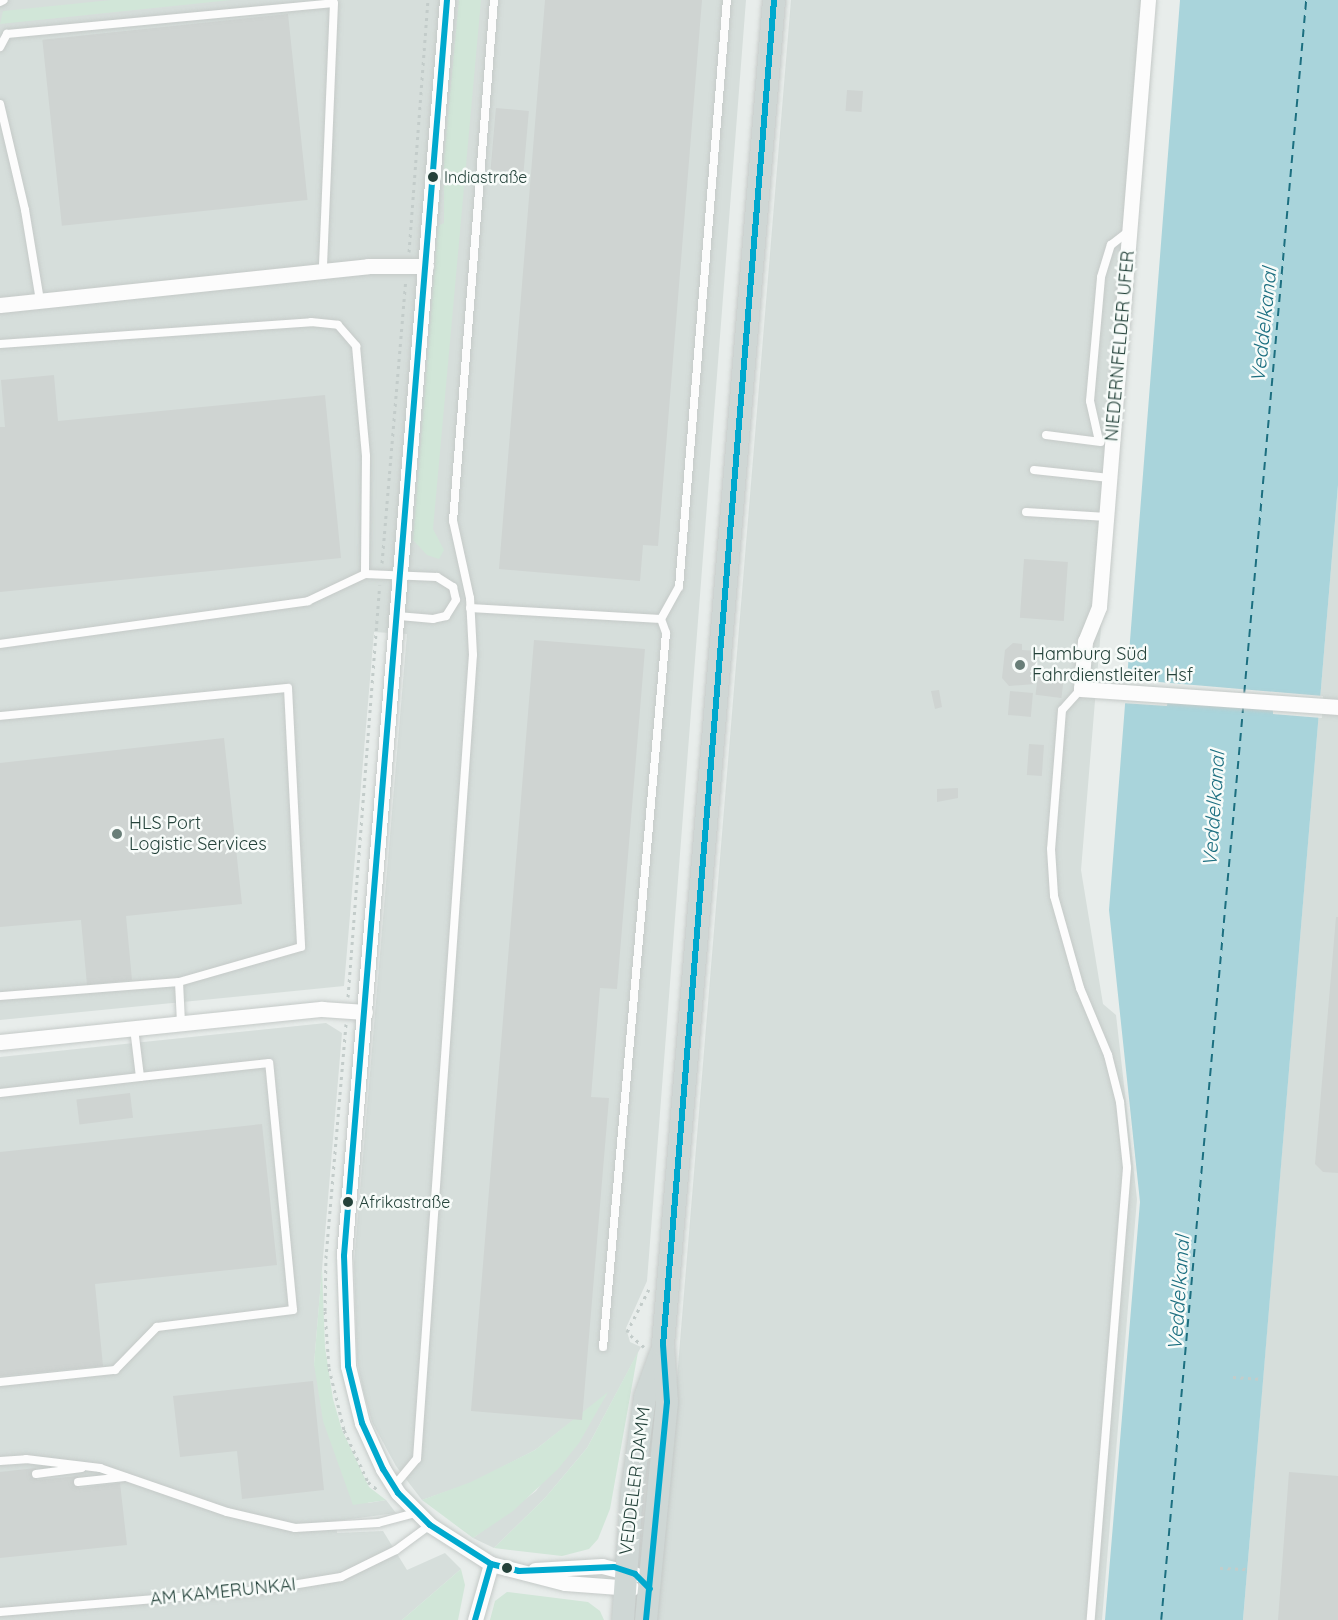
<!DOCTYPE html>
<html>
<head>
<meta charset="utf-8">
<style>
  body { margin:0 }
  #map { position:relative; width:1338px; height:1620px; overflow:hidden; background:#e8edeb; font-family:Quicksand,sans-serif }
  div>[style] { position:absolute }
  .built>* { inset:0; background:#d6dedb }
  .green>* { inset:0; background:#d1e6d8 }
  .water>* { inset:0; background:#a9d4db }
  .pier>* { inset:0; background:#e8edeb }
  .ferry>* { height:1.5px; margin-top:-0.75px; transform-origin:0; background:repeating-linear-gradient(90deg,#1c6f80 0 8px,transparent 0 14px) }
  .building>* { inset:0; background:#cfd4d2; transform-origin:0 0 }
  .path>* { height:3px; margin-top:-1.5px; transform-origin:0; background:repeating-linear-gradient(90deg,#c3ccca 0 3px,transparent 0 7.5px) }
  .roads { filter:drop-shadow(0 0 2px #c5cac8) drop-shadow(0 0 2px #c5cac8) }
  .service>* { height:8px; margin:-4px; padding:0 4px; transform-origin:4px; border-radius:4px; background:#fcfcfc }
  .minor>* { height:15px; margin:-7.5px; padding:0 7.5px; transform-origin:7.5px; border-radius:7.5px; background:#fcfcfc }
  .primary>* { height:22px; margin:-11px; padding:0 11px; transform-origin:11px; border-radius:11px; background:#cfd7d5 }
  .bus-1>* { height:6px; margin:-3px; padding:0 3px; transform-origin:3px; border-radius:3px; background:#00a9ce }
  .dots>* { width:16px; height:16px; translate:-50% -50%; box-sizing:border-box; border:3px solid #f7fbf9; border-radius:50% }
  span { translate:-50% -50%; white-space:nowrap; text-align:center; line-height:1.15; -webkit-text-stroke:5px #f7fbf9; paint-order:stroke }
  .bus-label { font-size:16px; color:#24423a }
  .left { translate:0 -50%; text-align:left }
  .street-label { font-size:18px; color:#24423a }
  .poi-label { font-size:18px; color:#24423a }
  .water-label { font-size:20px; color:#1c6f80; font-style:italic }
</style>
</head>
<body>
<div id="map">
  <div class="built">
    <i style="clip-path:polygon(0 0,746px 0,647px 1281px,626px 1328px,630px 1342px,641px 1347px,587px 1448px,545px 1498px,494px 1548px,473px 1538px,536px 1491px,607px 1394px,535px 1450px,471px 1483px,422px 1500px,396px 1466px,372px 1422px,363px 1390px,357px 1360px,354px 1263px,407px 634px,374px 632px,344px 986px,0 1020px)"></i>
    <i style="clip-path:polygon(791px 0,1153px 0,1081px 870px,1103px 1004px,1116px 1015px,1137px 1199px,1102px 1620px,657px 1620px)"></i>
    <i style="clip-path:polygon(1338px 485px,1338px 1620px,1243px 1620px,1263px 1379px)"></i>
    <i style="clip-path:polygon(326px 1023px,342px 1033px,314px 1364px,368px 1503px,386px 1500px,396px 1513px,336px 1521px,337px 1533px,383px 1531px,407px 1570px,445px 1553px,461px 1569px,402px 1620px,0 1620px,0 1057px)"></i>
  </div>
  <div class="green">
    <i style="clip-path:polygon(111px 0,231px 0,0 24px,3px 11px)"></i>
    <i style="clip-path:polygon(459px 0,481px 0,433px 529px,444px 550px,439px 559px,427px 555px,413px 540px,438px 226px,444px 223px,444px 158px)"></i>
    <i style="clip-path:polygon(322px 1268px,325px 1347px,333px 1399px,342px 1430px,369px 1487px,386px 1500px,353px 1505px,323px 1421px,314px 1364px)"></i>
    <i style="clip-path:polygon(638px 1352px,610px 1509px,598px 1539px,589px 1549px,562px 1556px,494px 1548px,545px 1498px,587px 1448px)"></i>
    <i style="clip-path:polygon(608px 1392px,579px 1443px,558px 1469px,513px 1511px,473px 1538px,422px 1500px,471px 1482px,535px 1450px)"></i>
    <i style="clip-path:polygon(461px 1569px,465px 1585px,458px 1620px,402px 1620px)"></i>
    <i style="clip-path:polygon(507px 1592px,588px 1602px,600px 1611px,604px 1620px,490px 1620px,495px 1601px)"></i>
  </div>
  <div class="water">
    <i style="clip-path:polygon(1180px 0,1338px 0,1338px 485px,1243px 1620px,1105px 1620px,1140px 1202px,1109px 910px)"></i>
  </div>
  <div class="pier">
    <i style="clip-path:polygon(1124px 679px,1323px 696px,1322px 718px,1273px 714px,1273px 708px,1168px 699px,1167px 706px,1122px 703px)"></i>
  </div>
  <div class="ferry">
    <i style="left:1244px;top:693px;width:696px;rotate:-84.89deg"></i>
    <i style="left:1161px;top:1620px;width:917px;rotate:-84.87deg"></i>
  </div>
  <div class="building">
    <i style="clip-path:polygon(545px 0,702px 0,658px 546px,643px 545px,640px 581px,499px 569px)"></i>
    <i style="left:288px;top:14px;width:187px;height:247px;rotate:84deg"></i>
    <i style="left:847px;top:90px;width:16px;height:21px;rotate:4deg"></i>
    <i style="left:496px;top:108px;width:33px;height:62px;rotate:5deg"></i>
    <i style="clip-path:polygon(54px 375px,58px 421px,325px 395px,341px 558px,0 592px,0 427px,5px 427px,1px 380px)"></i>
    <i style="left:1024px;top:559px;width:44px;height:59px;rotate:4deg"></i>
    <i style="clip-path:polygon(534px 640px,645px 649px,617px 989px,600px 988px,591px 1097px,609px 1098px,582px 1420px,471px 1411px)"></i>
    <i style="clip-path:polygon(1013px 643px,1022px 644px,1022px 650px,1038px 651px,1035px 684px,1009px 686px,1002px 678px,1005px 650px)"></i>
    <i style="left:1038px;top:675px;width:26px;height:20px;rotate:7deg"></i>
    <i style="clip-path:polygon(939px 690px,942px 707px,935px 709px,931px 691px)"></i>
    <i style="left:1010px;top:691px;width:23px;height:24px;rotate:5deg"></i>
    <i style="clip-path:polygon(224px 738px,242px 904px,126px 916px,132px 980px,87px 985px,81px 920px,0 927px,0 763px)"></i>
    <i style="left:1029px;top:744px;width:15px;height:31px;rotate:4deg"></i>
    <i style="clip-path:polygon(958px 788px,958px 798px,937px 802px,937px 789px)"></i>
    <i style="clip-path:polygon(1336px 917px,1338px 917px,1338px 1173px,1323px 1172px,1315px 1164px)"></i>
    <i style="left:130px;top:1093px;width:25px;height:54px;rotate:83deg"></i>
    <i style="clip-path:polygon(262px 1124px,277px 1265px,95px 1284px,103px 1366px,0 1376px,0 1152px)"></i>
    <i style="clip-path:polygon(313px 1381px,324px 1490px,242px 1499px,237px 1451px,180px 1457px,173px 1396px)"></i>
    <i style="clip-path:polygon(36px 1468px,37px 1480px,78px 1476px,79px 1488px,120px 1483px,127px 1545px,0 1558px,0 1472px)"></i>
    <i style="clip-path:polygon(1289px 1472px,1338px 1476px,1338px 1620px,1278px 1620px)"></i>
  </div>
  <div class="path">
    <i style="left:409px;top:252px;width:253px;rotate:-85.7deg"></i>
    <i style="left:382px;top:563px;width:284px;rotate:-85.2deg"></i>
    <i style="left:348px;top:997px;width:413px;rotate:-85.6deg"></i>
    <i style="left:346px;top:1024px;width:232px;rotate:94.9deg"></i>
    <i style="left:326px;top:1255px;width:56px;rotate:91deg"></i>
    <i style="left:325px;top:1311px;width:57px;rotate:86deg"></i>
    <i style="left:329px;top:1368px;width:64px;rotate:76.4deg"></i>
    <i style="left:344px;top:1430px;width:57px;rotate:65.2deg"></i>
    <i style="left:368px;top:1482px;width:13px;rotate:39deg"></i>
    <i style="left:644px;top:1347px;width:23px;rotate:-139deg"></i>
    <i style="left:627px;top:1332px;width:48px;rotate:-62.9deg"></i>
    <i style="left:1233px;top:1377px;width:30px;rotate:4deg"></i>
    <i style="left:1220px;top:1568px;width:27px;rotate:2deg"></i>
  </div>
  <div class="roads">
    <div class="service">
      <i style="left:0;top:2px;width:4px;rotate:-27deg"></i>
      <i style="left:0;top:47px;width:15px;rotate:-62deg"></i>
      <i style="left:7px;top:34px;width:328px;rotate:-5.4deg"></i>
      <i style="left:334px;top:3px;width:268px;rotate:92.4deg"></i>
      <i style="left:0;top:104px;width:109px;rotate:76.7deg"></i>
      <i style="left:25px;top:210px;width:92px;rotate:80.6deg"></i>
      <i style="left:0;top:344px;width:312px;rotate:-4deg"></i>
      <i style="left:311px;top:322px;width:27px;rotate:6deg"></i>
      <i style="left:338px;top:325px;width:28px;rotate:49deg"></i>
      <i style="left:356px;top:346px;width:110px;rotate:84.8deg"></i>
      <i style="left:366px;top:456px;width:118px;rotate:90.5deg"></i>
      <i style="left:1046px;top:435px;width:55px;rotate:7.3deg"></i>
      <i style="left:1099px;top:441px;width:41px;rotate:-102.7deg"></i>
      <i style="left:1090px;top:401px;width:124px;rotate:-84.9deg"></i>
      <i style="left:1101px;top:277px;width:34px;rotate:-73deg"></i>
      <i style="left:1111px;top:245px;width:23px;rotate:-38deg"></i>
      <i style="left:1034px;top:470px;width:76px;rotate:6deg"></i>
      <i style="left:1026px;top:512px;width:81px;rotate:3.5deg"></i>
      <i style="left:470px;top:608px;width:191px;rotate:3.3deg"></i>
      <i style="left:661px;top:619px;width:15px;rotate:70deg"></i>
      <i style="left:666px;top:633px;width:717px;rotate:95.04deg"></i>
      <i style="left:661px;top:619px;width:37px;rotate:-61deg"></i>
      <i style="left:679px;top:587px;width:589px;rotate:-85.33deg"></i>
      <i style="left:0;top:644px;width:311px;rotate:-7.9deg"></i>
      <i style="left:308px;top:601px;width:63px;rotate:-25.3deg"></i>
      <i style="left:365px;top:574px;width:72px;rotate:2.4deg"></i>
      <i style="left:437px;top:577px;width:19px;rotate:32deg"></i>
      <i style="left:453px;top:587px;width:13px;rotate:77deg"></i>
      <i style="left:456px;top:600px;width:19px;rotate:122deg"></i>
      <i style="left:446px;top:616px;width:13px;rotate:167deg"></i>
      <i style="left:433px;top:619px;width:36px;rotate:-175deg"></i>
      <i style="left:1081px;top:689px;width:28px;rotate:132deg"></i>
      <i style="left:1062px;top:710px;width:139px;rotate:94.5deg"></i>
      <i style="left:1051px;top:849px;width:47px;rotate:86.3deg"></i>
      <i style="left:1054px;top:896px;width:96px;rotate:74.2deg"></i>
      <i style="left:1080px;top:988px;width:73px;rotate:67.3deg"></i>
      <i style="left:1108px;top:1055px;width:49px;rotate:75.7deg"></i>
      <i style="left:1120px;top:1102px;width:66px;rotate:83.9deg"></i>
      <i style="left:1127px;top:1168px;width:453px;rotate:94.6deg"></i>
      <i style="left:0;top:716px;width:289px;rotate:-5.6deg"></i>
      <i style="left:288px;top:688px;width:259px;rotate:87.1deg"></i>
      <i style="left:301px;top:947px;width:127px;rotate:164deg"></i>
      <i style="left:179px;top:982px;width:180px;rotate:175.5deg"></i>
      <i style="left:179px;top:982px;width:41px;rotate:87.2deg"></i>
      <i style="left:0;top:1093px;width:141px;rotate:-6.5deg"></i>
      <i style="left:140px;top:1077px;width:49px;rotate:-97deg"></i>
      <i style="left:0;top:1382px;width:116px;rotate:-6deg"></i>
      <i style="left:115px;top:1370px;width:60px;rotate:-45.7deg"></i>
      <i style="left:157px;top:1327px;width:137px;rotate:-7.1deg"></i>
      <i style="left:293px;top:1310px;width:248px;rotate:-95.5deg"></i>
      <i style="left:269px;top:1063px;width:130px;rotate:173.8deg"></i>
      <i style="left:0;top:1461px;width:26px;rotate:-4deg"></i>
      <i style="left:26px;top:1459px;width:75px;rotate:6.9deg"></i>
      <i style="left:100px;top:1468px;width:134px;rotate:19.1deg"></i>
      <i style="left:227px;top:1512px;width:70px;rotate:13.2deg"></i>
      <i style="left:295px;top:1528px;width:83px;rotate:-3.4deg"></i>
      <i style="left:378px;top:1523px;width:39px;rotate:-15deg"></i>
      <i style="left:36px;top:1474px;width:46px;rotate:-7.4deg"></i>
      <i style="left:78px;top:1482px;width:47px;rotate:-6.1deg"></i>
      <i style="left:394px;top:1486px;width:35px;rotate:-50deg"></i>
      <i style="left:417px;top:1459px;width:806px;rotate:-86.02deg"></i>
      <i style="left:473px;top:655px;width:57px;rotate:-93deg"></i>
      <i style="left:470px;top:598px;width:79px;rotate:-102.4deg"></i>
      <i style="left:453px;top:521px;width:523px;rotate:-85.5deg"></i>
      <i style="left:0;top:1612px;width:263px;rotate:-4.8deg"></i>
      <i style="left:262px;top:1590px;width:80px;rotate:-9.3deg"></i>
      <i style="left:341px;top:1577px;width:61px;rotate:-26.1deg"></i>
      <i style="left:396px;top:1550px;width:42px;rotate:-36.3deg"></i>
    </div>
    <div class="minor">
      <i style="left:447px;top:0;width:1260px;rotate:94.69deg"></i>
      <i style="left:344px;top:1256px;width:110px;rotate:87.9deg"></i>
      <i style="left:348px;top:1366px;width:59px;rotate:76.2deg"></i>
      <i style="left:362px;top:1423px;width:51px;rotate:65.5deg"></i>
      <i style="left:383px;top:1469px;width:28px;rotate:58deg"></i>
      <i style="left:398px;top:1493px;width:45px;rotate:45deg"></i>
      <i style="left:430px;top:1525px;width:72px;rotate:32.6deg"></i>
      <i style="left:491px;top:1564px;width:76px;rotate:14.4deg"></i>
      <i style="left:565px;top:1583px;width:67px;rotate:4.3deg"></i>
      <i style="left:1148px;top:0;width:609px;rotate:94.62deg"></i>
      <i style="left:1099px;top:607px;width:37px;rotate:112deg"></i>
      <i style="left:1085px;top:641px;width:48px;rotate:94.8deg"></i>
      <i style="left:1081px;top:689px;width:258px;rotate:4deg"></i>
      <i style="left:0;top:305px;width:370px;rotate:-6deg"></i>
      <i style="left:368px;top:266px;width:58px"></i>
      <i style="left:0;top:1042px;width:324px;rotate:-5.9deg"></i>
      <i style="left:322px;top:1009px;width:43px;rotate:4deg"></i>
      <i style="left:535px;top:1570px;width:67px;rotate:-3.4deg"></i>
      <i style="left:602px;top:1566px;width:34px;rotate:14deg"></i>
      <i style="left:475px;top:1620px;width:58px;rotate:-74.1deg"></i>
    </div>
    <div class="primary">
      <i style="left:623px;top:1620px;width:128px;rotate:-86deg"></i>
      <i style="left:632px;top:1492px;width:96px;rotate:-82.2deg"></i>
      <i style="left:645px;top:1397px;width:45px;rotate:-70.3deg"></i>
      <i style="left:646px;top:1620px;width:219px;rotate:-84.5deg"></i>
      <i style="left:667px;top:1402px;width:57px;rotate:-94deg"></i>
      <i style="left:663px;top:1345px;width:1350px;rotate:-85.28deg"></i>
    </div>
  </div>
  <div class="bus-1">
    <i style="left:447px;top:0;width:1260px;rotate:94.69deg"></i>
    <i style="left:344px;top:1256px;width:110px;rotate:87.9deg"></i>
    <i style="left:348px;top:1366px;width:59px;rotate:76.2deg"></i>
    <i style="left:362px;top:1423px;width:51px;rotate:65.5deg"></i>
    <i style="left:383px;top:1469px;width:28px;rotate:58deg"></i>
    <i style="left:398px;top:1493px;width:45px;rotate:45deg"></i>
    <i style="left:430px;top:1525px;width:72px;rotate:32.6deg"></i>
    <i style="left:491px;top:1564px;width:29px;rotate:14deg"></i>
    <i style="left:519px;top:1571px;width:95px;rotate:-2.4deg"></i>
    <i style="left:614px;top:1567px;width:22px;rotate:18deg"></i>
    <i style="left:635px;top:1574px;width:21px;rotate:45deg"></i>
    <i style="left:475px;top:1620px;width:58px;rotate:-74.1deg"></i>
    <i style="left:646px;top:1620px;width:219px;rotate:-84.5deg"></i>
    <i style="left:667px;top:1402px;width:57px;rotate:-94deg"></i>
    <i style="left:663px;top:1345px;width:1350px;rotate:-85.28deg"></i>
  </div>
  <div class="dots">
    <i style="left:433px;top:177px;background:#24423a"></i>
    <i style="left:1020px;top:665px;background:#697e78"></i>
    <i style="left:117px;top:834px;background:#697e78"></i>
    <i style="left:348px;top:1202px;background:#24423a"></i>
    <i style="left:507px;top:1568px;background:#24423a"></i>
  </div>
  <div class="bus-label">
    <span class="left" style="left:444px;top:177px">Indiastraße</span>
    <span class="left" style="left:359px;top:1202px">Afrikastraße</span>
  </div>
  <div class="street-label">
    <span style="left:1120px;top:346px;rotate:-85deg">NIEDERNFELDER UFER</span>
    <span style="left:635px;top:1481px;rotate:-83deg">VEDDELER DAMM</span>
    <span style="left:223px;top:1592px;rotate:-6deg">AM KAMERUNKAI</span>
  </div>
  <div class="poi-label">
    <span class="left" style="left:1032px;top:665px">Hamburg Süd<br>Fahrdienstleiter Hsf</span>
    <span class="left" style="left:129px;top:834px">HLS Port<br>Logistic Services</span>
  </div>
  <div class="water-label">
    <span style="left:1263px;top:325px;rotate:-84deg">Veddelkanal</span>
    <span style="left:1213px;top:809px;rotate:-86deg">Veddelkanal</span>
    <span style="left:1178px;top:1293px;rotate:-86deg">Veddelkanal</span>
  </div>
</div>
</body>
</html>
